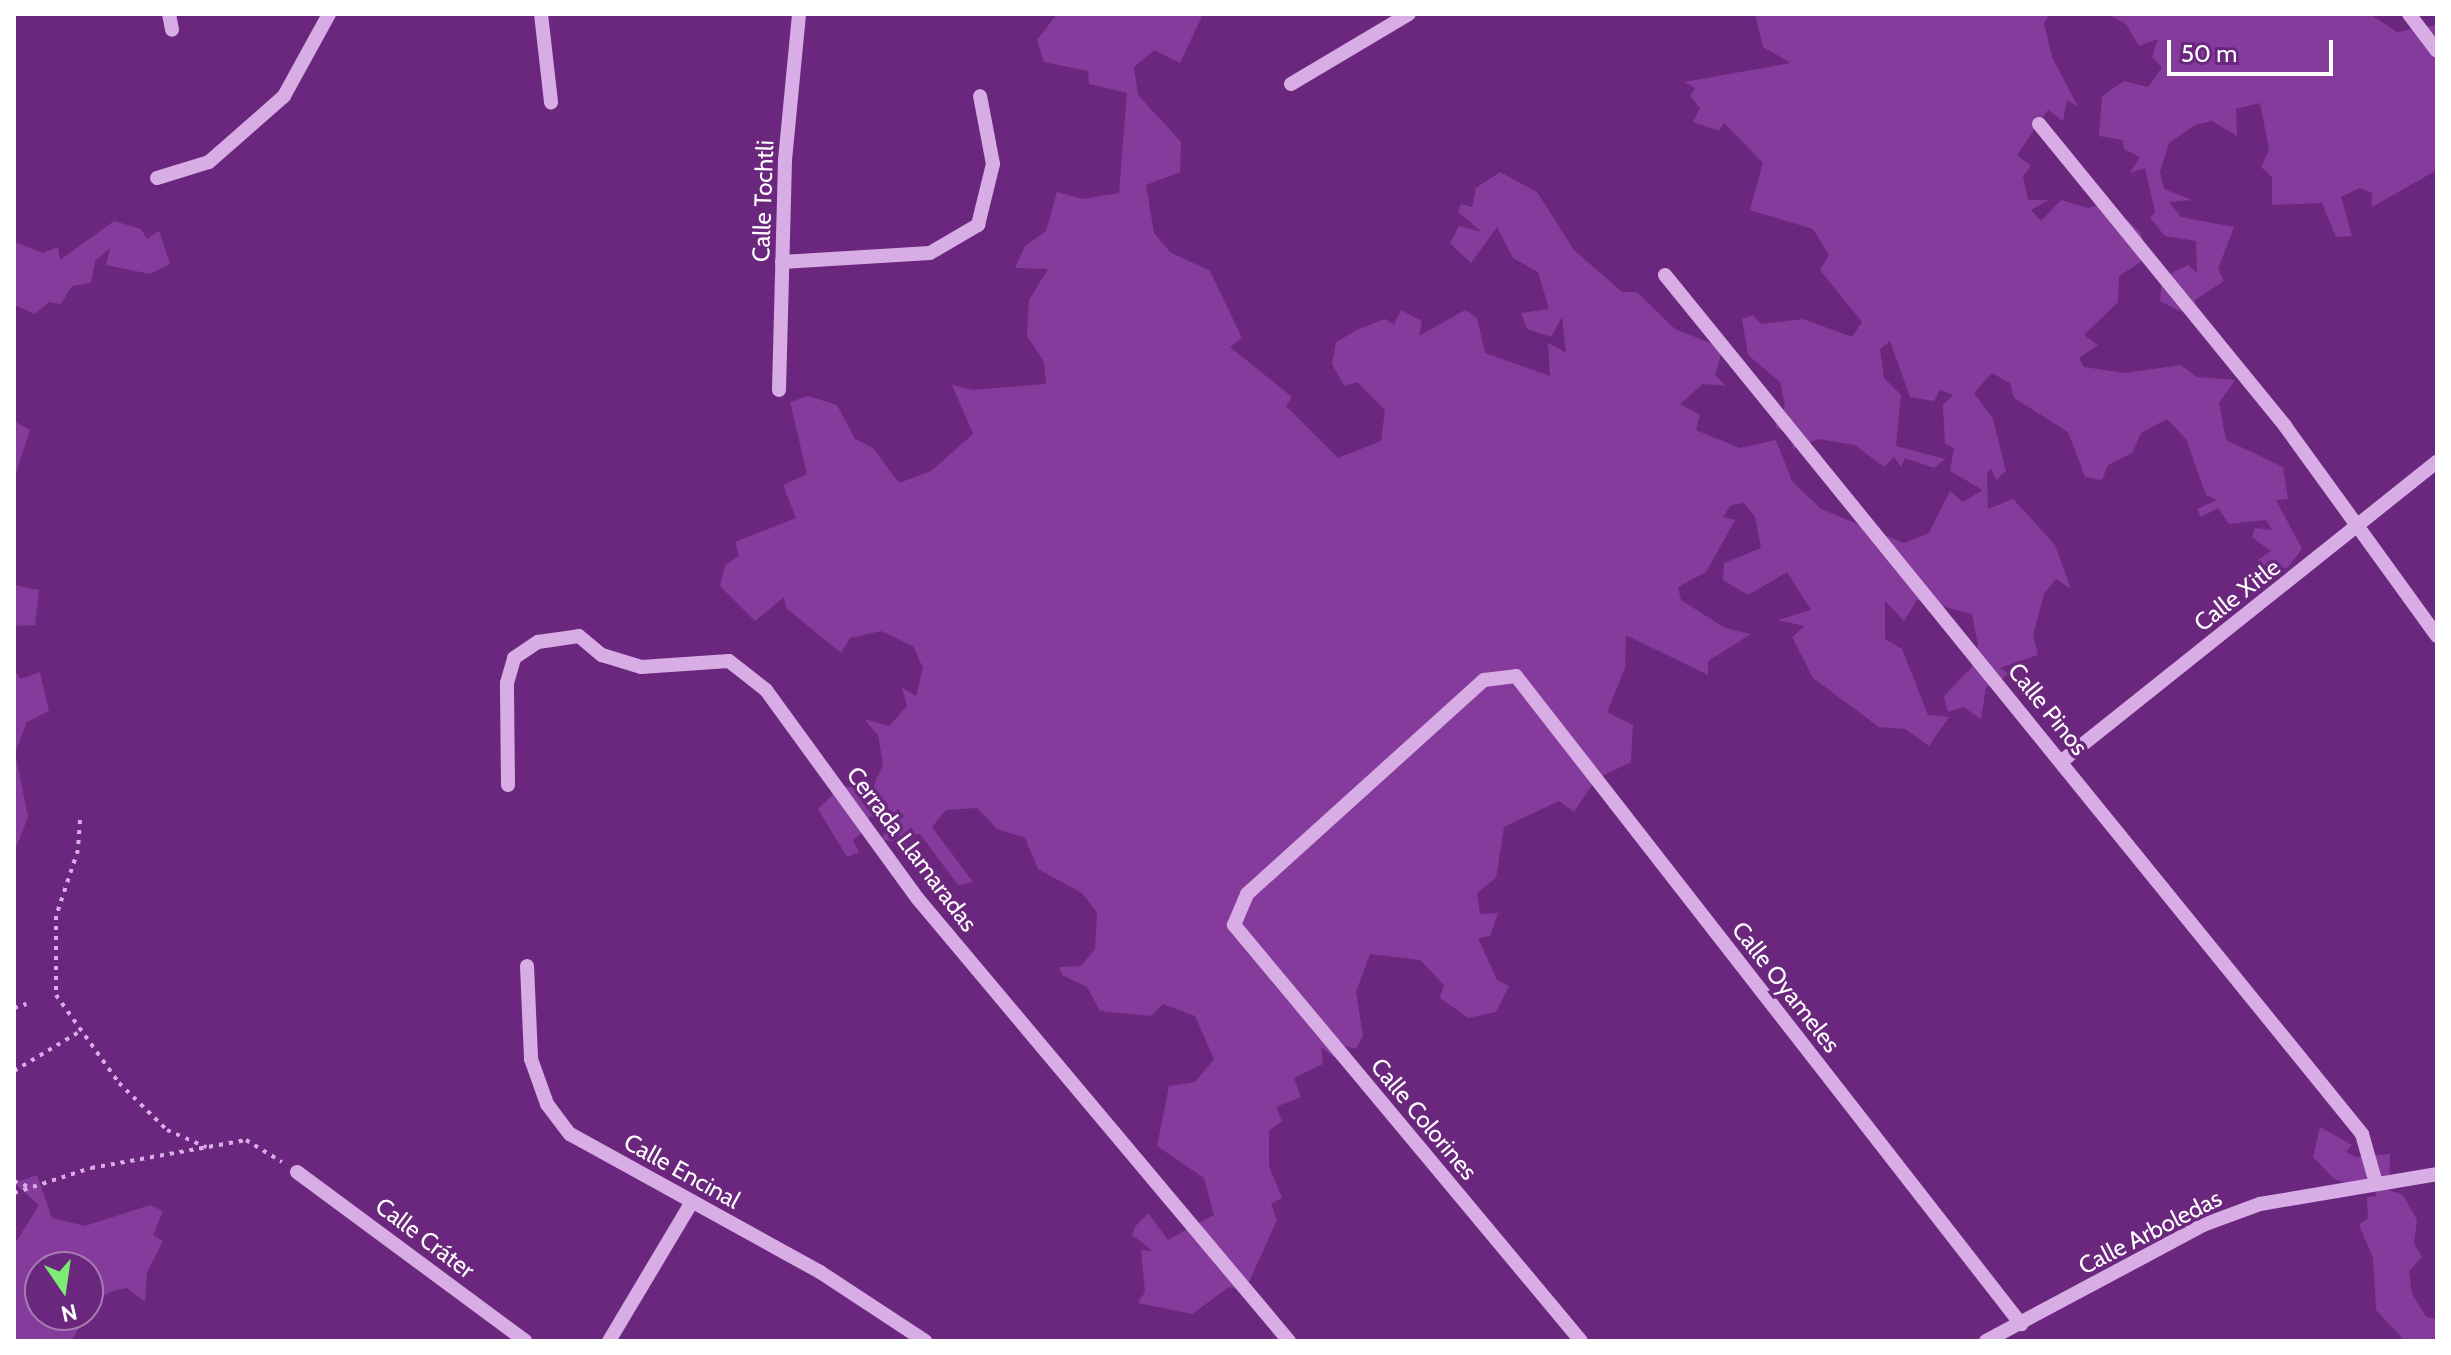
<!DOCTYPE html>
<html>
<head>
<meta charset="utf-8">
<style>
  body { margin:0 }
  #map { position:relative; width:2451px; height:1355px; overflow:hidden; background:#6b277d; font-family:Cabin,sans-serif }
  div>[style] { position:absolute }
  .green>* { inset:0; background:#853b9b }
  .path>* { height:4px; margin-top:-2px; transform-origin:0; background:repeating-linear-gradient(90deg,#d8ade5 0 4px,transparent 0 10px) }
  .minor>* { height:14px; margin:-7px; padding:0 7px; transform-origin:7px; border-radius:7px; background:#d8ade5 }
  span { translate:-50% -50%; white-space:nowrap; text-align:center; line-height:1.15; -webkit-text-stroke:7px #6b277d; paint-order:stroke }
  .street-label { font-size:24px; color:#fff }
  .frame { position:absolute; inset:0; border:16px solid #fff; pointer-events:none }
  .north { position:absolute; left:24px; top:1251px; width:80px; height:80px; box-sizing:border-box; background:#6b277d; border:2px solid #a67db1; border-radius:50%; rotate:167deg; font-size:22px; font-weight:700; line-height:32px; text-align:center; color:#fff }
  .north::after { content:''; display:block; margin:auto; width:28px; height:36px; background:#7aed72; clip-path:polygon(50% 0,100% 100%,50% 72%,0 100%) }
  .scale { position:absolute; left:2167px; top:40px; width:166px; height:36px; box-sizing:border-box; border:4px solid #fff; border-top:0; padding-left:10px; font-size:24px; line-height:28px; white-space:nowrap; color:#fff; -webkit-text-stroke:6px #6b277d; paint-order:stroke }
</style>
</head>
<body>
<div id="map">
  <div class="green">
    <i style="clip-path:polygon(1057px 14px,1203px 14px,1180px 63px,1154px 50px,1134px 67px,1138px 95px,1181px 142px,1180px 172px,1146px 185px,1154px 233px,1170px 252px,1210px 271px,1242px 338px,1230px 347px,1292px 397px,1286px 406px,1338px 458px,1381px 441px,1385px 410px,1357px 382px,1344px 386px,1332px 364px,1336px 342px,1357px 330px,1385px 319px,1394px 325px,1401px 310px,1422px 321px,1419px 336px,1465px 310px,1477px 318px,1485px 353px,1550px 376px,1548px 343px,1566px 353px,1562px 317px,1551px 337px,1527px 329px,1521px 313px,1549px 309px,1538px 272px,1513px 258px,1497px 227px,1471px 263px,1450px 243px,1459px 226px,1482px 232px,1458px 212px,1461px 204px,1472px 207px,1476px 188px,1500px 172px,1537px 192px,1574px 250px,1622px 292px,1637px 292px,1675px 329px,1723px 348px,1715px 375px,1726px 386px,1703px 384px,1680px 404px,1700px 415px,1696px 430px,1740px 448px,1776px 440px,1792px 481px,1821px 509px,1904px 543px,1929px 533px,1950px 491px,1963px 502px,1983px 490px,1950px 471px,1954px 448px,1945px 444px,1943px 405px,1953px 395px,1940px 390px,1934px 401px,1910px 397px,1890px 341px,1880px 349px,1884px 378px,1901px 395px,1896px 446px,1945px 459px,1934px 468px,1905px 458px,1901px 467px,1894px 457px,1884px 467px,1855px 445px,1818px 439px,1793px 449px,1792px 435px,1775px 427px,1785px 406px,1780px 382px,1748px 355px,1742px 319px,1753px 315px,1761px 324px,1803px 319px,1852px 337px,1862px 322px,1820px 270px,1829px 255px,1813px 229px,1750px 210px,1763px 163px,1724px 123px,1719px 131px,1693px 122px,1700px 108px,1690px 96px,1695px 88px,1684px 82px,1791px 63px,1763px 47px,1755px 14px,2050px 14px,2044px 23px,2052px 57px,2078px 107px,2067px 100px,2063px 121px,2048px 110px,2017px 155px,2031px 166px,2023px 176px,2028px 200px,2049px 200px,2031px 210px,2041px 221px,2061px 200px,2088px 208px,2108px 202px,2141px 233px,2147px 258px,2119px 276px,2118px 302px,2084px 335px,2098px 345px,2079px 358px,2084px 367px,2125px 373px,2181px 365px,2197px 377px,2235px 380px,2219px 403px,2226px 440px,2283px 467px,2288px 499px,2276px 500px,2302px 549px,2287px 568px,2262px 567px,2258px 560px,2271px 551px,2252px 537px,2255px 528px,2272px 530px,2266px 520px,2229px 524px,2218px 508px,2201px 517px,2197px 509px,2217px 500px,2206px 495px,2186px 439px,2167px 419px,2141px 433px,2132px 453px,2108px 465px,2102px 480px,2085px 477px,2068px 432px,2014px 398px,2010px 383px,1992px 373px,1974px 393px,1993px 419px,2006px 471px,1996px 480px,1991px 469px,1987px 473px,1988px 509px,2013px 499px,2055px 545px,2071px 589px,2056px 579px,2044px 594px,2033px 635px,2038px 655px,2000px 668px,2009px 674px,1986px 688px,1981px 719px,1963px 707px,1948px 712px,1944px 696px,1971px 668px,1978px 645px,1972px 614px,1917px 600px,1904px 621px,1885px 601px,1885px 639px,1902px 649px,1928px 715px,1949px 717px,1929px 746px,1905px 729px,1879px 727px,1813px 678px,1792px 637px,1805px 626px,1778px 620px,1811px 610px,1787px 572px,1748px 595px,1723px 580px,1724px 563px,1761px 548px,1755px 517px,1744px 503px,1731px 505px,1723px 517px,1735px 520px,1706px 572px,1678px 587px,1681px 600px,1725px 628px,1751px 634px,1708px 661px,1708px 675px,1626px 635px,1625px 668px,1607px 712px,1633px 725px,1631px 762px,1596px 779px,1574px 812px,1559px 801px,1504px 827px,1496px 878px,1477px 893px,1480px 914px,1498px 913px,1490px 936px,1478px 938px,1497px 980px,1509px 986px,1496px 1012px,1468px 1018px,1440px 998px,1444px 985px,1420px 960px,1370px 954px,1356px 992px,1363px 1035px,1356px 1049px,1344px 1046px,1343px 1064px,1321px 1047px,1323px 1064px,1294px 1078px,1301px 1097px,1276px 1107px,1282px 1121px,1269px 1131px,1269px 1166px,1282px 1198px,1271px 1204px,1277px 1220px,1245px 1291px,1229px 1287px,1192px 1314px,1138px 1303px,1145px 1292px,1141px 1250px,1153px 1251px,1132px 1235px,1135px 1227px,1148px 1213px,1168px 1240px,1214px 1215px,1204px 1178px,1157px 1146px,1169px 1086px,1195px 1082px,1214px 1059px,1195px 1016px,1163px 1004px,1151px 1016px,1100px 1011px,1087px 987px,1062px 975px,1059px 967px,1081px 966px,1095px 949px,1097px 913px,1082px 893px,1038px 869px,1025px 838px,997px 829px,977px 808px,946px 810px,932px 827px,973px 882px,958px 885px,920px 834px,910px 834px,906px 845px,882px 839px,888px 824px,869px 816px,868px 827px,853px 840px,859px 852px,847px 857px,818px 809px,842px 786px,872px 790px,883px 764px,878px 735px,864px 719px,889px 726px,907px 706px,902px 688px,916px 696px,923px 668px,913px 646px,881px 631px,850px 638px,841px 653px,786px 608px,784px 597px,755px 621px,720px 586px,725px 565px,739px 556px,735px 542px,796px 518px,783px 485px,807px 474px,790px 402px,808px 396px,837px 405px,855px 439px,873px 448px,899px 483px,931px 471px,973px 434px,952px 385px,973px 390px,1046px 384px,1044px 362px,1027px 336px,1029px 300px,1048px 269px,1015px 268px,1025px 246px,1046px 231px,1057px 192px,1083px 199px,1119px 193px,1127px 93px,1089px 84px,1088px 71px,1044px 62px,1037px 40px)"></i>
    <i style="clip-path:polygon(2108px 14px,2370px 14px,2397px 32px,2437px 25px,2437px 170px,2372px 207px,2372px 193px,2360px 188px,2341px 197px,2352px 236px,2336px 237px,2322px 203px,2272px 205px,2272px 177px,2261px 167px,2269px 150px,2260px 103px,2236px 109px,2237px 136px,2212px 121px,2195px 125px,2169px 143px,2160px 172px,2164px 189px,2192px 200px,2169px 202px,2181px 217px,2234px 227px,2218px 269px,2224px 281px,2195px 300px,2193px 315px,2177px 310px,2160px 301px,2162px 278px,2188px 265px,2197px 273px,2196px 241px,2165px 236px,2150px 218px,2155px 212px,2145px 168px,2130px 173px,2140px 157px,2124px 149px,2123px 140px,2099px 136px,2102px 96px,2124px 81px,2148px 87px,2162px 67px,2152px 57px,2158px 39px,2139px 46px,2126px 24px)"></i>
    <i style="clip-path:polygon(114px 221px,141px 229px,147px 239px,159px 231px,170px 264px,150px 274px,106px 265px,110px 248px,95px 261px,91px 283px,72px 286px,61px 304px,49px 302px,35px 314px,14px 305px,14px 242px,43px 253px,58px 247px,60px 260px)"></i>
    <i style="clip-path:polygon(14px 421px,30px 430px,16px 473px,14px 473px)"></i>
    <i style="clip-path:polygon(14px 585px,39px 590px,35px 625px,14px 626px)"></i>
    <i style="clip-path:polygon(14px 670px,21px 679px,40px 672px,49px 711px,27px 722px,15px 752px,28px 817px,14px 853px)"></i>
    <i style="clip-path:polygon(2320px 1127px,2352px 1145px,2346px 1152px,2356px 1157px,2390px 1154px,2389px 1190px,2403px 1195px,2417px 1220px,2414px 1243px,2422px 1257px,2409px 1271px,2412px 1294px,2426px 1317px,2437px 1319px,2437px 1341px,2405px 1341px,2376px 1310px,2373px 1258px,2359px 1225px,2368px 1218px,2367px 1197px,2376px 1196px,2376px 1177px,2358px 1187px,2334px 1179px,2313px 1157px)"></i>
    <i style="clip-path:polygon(37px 1175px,52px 1218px,85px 1226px,150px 1205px,163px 1211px,153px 1235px,163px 1241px,147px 1272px,145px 1302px,127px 1288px,113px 1291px,92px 1301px,88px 1312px,88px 1267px,40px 1267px,40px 1315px,87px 1315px,71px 1341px,14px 1341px,14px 1245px,39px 1205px,14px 1183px)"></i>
  </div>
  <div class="path">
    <i style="left:80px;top:820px;width:30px;rotate:94deg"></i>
    <i style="left:78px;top:850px;width:70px;rotate:108.4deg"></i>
    <i style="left:56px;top:916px;width:79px;rotate:90deg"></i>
    <i style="left:56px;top:995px;width:108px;rotate:54.4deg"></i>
    <i style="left:119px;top:1083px;width:67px;rotate:44.4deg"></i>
    <i style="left:167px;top:1130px;width:43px;rotate:23.6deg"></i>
    <i style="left:14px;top:1008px;width:13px;rotate:-18deg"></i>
    <i style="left:14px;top:1071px;width:76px;rotate:-31deg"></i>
    <i style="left:14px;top:1181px;width:14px;rotate:21deg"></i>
    <i style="left:14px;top:1193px;width:81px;rotate:-18deg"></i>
    <i style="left:91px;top:1168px;width:158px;rotate:-10.2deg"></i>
    <i style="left:246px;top:1140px;width:42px;rotate:31.4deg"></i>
  </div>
  <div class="minor">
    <i style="left:169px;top:14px;width:16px;rotate:79deg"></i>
    <i style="left:541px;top:14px;width:89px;rotate:83.5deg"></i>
    <i style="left:2409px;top:14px;width:46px;rotate:52.9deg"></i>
    <i style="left:1291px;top:84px;width:137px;rotate:-30.7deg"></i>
    <i style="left:2039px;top:124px;width:390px;rotate:50.8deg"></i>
    <i style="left:2285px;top:426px;width:259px;rotate:54.1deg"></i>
    <i style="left:157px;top:178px;width:54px;rotate:-17.1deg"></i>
    <i style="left:209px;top:162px;width:100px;rotate:-41.3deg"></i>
    <i style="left:284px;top:96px;width:94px;rotate:-61.2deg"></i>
    <i style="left:782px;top:262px;width:148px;rotate:-3.5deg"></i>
    <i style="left:930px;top:253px;width:56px;rotate:-30.3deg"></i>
    <i style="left:978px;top:225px;width:63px;rotate:-76.2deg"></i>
    <i style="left:993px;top:164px;width:69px;rotate:-100.8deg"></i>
    <i style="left:1665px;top:275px;width:1106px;rotate:50.94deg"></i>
    <i style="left:2362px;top:1134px;width:51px;rotate:74.1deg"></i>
    <i style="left:779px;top:390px;width:230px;rotate:-88.5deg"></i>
    <i style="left:785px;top:160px;width:147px;rotate:-84.5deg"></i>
    <i style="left:2062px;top:761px;width:480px;rotate:-38.6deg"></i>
    <i style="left:508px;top:785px;width:102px;rotate:-90.6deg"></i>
    <i style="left:507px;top:683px;width:26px;rotate:-74deg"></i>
    <i style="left:514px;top:658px;width:29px;rotate:-34deg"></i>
    <i style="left:538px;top:642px;width:41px;rotate:-8.3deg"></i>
    <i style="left:579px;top:636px;width:30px;rotate:40deg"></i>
    <i style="left:602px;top:655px;width:41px;rotate:17.1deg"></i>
    <i style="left:641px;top:667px;width:88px;rotate:-3.9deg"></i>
    <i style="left:729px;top:661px;width:47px;rotate:38.1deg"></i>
    <i style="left:766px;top:690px;width:258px;rotate:54deg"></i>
    <i style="left:918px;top:899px;width:577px;rotate:49.99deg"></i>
    <i style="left:527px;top:966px;width:93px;rotate:87.5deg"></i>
    <i style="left:531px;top:1059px;width:48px;rotate:70.4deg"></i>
    <i style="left:547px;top:1104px;width:38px;rotate:53deg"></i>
    <i style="left:570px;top:1134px;width:286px;rotate:28.9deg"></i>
    <i style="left:820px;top:1272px;width:126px;rotate:33.3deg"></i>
    <i style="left:297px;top:1172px;width:284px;rotate:36.5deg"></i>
    <i style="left:609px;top:1341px;width:162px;rotate:-59.2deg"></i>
    <i style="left:1581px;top:1341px;width:542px;rotate:-129.83deg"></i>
    <i style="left:1234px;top:925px;width:34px;rotate:-67deg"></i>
    <i style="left:1247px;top:894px;width:319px;rotate:-42.1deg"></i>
    <i style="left:1484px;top:680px;width:32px;rotate:-7deg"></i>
    <i style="left:1516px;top:676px;width:822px;rotate:52.07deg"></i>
    <i style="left:1986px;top:1341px;width:246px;rotate:-28.1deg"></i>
    <i style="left:2203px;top:1225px;width:61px;rotate:-20.2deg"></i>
    <i style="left:2260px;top:1204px;width:180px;rotate:-9.6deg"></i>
  </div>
  <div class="street-label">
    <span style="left:763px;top:201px;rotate:-88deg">Calle Tochtli</span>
    <span style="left:2237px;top:595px;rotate:-38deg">Calle Xitle</span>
    <span style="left:2048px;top:709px;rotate:51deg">Calle Pinos</span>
    <span style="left:912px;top:849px;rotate:53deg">Cerrada Llamaradas</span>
    <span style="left:1786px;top:987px;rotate:52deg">Calle Oyameles</span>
    <span style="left:1424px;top:1119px;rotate:50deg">Calle Colorines</span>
    <span style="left:682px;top:1171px;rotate:29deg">Calle Encinal</span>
    <span style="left:2150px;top:1232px;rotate:-27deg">Calle Arboledas</span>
    <span style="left:425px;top:1238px;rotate:37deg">Calle Cráter</span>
  </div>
  <div class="frame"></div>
  <div class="north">N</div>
  <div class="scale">50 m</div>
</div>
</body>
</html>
